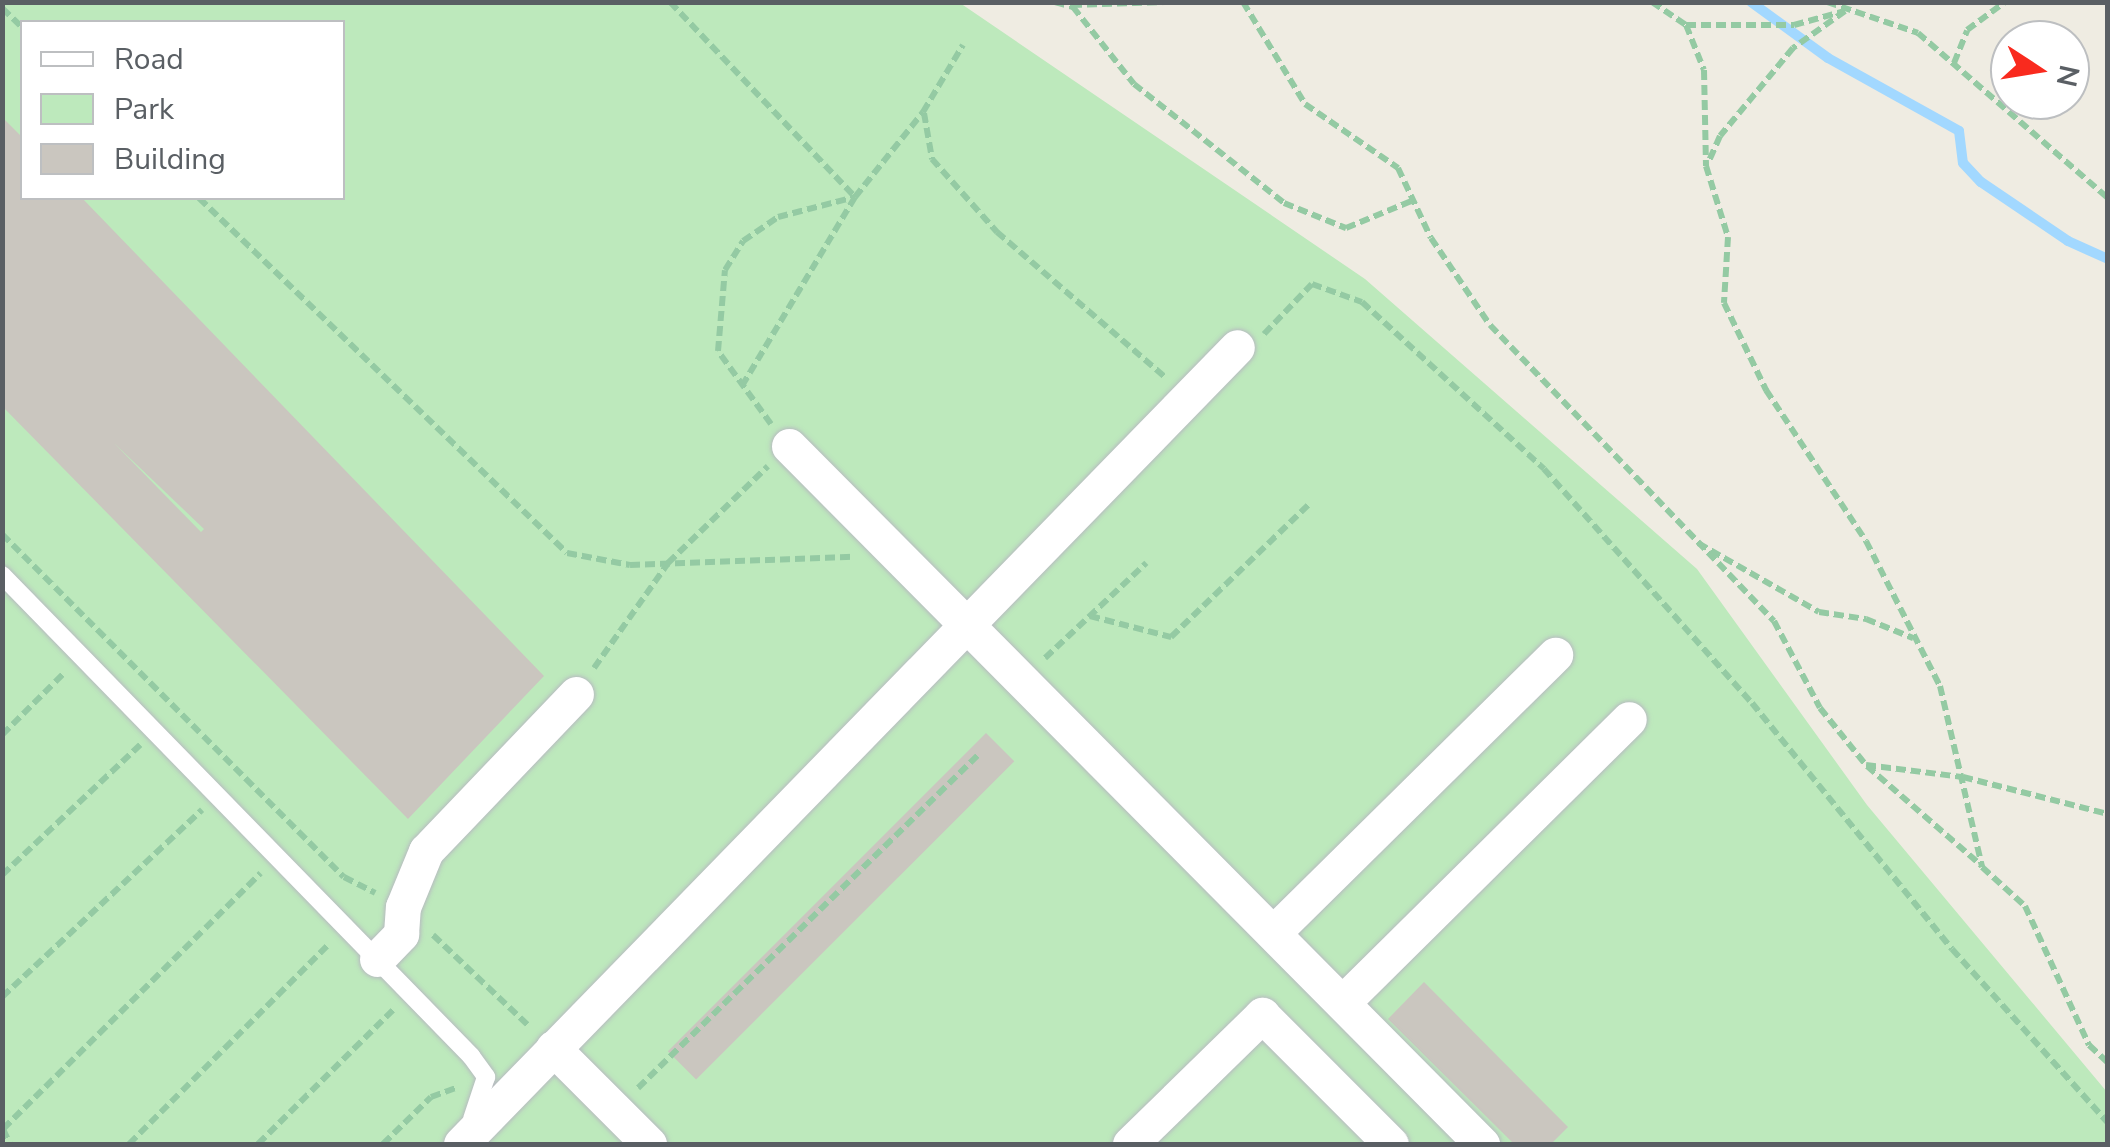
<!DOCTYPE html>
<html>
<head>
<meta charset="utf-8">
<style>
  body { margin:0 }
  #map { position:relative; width:2110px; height:1147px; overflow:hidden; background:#efece2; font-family:"Nunito Sans",sans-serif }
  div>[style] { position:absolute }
  .green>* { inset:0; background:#bde9bc }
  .stream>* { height:10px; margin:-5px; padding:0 5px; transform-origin:5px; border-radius:5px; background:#a2d8ff }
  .building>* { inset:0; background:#cac6bf; transform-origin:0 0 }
  .path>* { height:6px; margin-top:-3px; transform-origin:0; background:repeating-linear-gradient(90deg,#94caa3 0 10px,transparent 0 15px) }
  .roads { filter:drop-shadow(0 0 2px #b7bbc0) drop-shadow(0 0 2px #b7bbc0) }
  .lane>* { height:18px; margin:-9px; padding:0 9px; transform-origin:9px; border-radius:9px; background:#fff }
  .street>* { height:35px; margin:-17.5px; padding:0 17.5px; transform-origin:17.5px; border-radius:17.5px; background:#fff }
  span { translate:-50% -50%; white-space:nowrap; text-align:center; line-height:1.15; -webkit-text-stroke:10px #fff; paint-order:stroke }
  .frame { position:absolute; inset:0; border:5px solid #5a5f64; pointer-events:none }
  .legend { position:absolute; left:20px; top:20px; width:325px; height:180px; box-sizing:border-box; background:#fff; border:2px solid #bdbfc1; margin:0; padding:12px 18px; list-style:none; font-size:30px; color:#5a5f64 }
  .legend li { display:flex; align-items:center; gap:20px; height:50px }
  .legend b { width:50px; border:2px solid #bdbfc1 }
  .north { position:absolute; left:1990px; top:20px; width:100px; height:100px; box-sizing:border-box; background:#fff; border:2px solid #bdbfc1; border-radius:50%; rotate:102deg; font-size:28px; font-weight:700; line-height:40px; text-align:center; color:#5a5f64 }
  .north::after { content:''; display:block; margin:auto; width:35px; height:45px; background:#f92a1e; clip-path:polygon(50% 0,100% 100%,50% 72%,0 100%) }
</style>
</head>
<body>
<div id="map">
  <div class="green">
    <i style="clip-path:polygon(evenodd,2px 3px,960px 3px,1365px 279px,1697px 569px,1867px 805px,2107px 1092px,2107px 1144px,3px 1144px,2px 3px,22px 22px,342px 22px,342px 198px,22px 198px,22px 22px)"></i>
  </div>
  <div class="stream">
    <i style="left:1751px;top:2px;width:95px;rotate:36deg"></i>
    <i style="left:1828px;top:58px;width:150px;rotate:29.1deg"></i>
    <i style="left:1959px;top:131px;width:32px;rotate:83deg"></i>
    <i style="left:1963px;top:163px;width:26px;rotate:47deg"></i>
    <i style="left:1981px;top:182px;width:105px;rotate:34.1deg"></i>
    <i style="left:2068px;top:241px;width:44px;rotate:24.2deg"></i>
  </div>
  <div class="building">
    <i style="clip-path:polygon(evenodd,2px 117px,22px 137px,22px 198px,82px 198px,544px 676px,408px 819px,2px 406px,2px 117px,114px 443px,204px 529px,201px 532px,114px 443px)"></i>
    <i style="left:986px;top:733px;width:40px;height:450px;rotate:45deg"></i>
    <i style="clip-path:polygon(1424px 982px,1568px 1127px,1551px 1144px,1514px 1144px,1388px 1019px)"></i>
  </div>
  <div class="path">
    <i style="left:670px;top:2px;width:269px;rotate:46.5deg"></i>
    <i style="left:855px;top:197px;width:220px;rotate:120.9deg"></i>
    <i style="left:1055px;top:2px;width:19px;rotate:16deg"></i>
    <i style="left:1073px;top:7px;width:98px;rotate:51.6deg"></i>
    <i style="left:1134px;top:84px;width:191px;rotate:38.4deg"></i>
    <i style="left:1284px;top:203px;width:67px;rotate:22deg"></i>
    <i style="left:1346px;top:228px;width:74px;rotate:-22.4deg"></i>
    <i style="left:1243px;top:2px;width:119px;rotate:58.7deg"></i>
    <i style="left:1305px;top:104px;width:113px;rotate:34.5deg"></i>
    <i style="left:1398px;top:168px;width:77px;rotate:64.8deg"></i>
    <i style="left:1431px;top:238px;width:105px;rotate:55.9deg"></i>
    <i style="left:1490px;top:325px;width:410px;rotate:46.2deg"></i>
    <i style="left:1774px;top:621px;width:98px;rotate:62.1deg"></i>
    <i style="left:1820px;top:708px;width:73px;rotate:51.1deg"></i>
    <i style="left:1866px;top:765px;width:98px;rotate:7.1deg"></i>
    <i style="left:1963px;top:777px;width:150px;rotate:14.3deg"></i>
    <i style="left:1652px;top:2px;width:41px;rotate:34.1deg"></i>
    <i style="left:1686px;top:25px;width:48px;rotate:68.2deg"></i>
    <i style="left:1704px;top:70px;width:96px;rotate:88.8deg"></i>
    <i style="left:1706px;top:166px;width:74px;rotate:72.8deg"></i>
    <i style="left:1728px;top:237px;width:66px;rotate:93.5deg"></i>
    <i style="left:1724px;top:303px;width:97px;rotate:64.2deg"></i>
    <i style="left:1766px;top:390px;width:181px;rotate:56.5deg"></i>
    <i style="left:1866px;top:541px;width:163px;rotate:63deg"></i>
    <i style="left:1940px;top:686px;width:186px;rotate:76.9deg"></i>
    <i style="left:1982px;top:867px;width:58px;rotate:42.2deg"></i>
    <i style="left:2025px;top:906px;width:153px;rotate:65.3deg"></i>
    <i style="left:2089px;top:1045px;width:26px;rotate:43deg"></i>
    <i style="left:1827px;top:2px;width:96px;rotate:18.8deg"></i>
    <i style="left:1918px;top:33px;width:252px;rotate:41deg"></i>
    <i style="left:1072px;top:5px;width:93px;rotate:-1.8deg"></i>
    <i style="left:2px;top:8px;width:28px;rotate:44deg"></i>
    <i style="left:1686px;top:25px;width:108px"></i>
    <i style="left:1794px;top:25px;width:53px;rotate:-15.4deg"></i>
    <i style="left:1845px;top:11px;width:64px;rotate:144.6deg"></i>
    <i style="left:1793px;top:48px;width:114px;rotate:129.7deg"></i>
    <i style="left:1720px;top:136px;width:27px;rotate:114deg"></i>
    <i style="left:1954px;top:63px;width:35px;rotate:-68deg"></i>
    <i style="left:1967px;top:30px;width:47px;rotate:-36.4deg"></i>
    <i style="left:924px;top:113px;width:47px;rotate:80.1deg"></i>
    <i style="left:932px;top:159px;width:98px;rotate:48.3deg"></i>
    <i style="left:997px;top:232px;width:223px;rotate:40.8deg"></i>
    <i style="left:199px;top:198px;width:511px;rotate:43.97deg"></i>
    <i style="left:567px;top:553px;width:64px;rotate:10.8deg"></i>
    <i style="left:630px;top:565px;width:223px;rotate:-2.1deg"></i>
    <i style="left:1264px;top:334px;width:69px;rotate:-46.2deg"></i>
    <i style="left:1312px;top:284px;width:53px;rotate:19.8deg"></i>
    <i style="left:1362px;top:302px;width:247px;rotate:42.5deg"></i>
    <i style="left:1544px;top:469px;width:313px;rotate:48.4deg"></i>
    <i style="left:1752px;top:703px;width:317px;rotate:50.9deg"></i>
    <i style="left:1952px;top:949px;width:234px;rotate:48.1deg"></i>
    <i style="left:771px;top:424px;width:90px;rotate:-126deg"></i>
    <i style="left:718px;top:351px;width:81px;rotate:-85.1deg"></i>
    <i style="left:725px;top:270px;width:34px;rotate:-58deg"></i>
    <i style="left:743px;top:241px;width:42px;rotate:-34.4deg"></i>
    <i style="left:778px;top:217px;width:80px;rotate:-14.6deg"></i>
    <i style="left:855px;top:197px;width:109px;rotate:-51.3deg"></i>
    <i style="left:923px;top:112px;width:78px;rotate:-59.2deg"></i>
    <i style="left:2px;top:534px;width:484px;rotate:45.1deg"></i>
    <i style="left:344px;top:877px;width:35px;rotate:27deg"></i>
    <i style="left:1698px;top:543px;width:139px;rotate:29.7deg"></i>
    <i style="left:1819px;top:612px;width:48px;rotate:8.5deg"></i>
    <i style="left:1866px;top:619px;width:51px;rotate:22deg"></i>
    <i style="left:1090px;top:616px;width:84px;rotate:14.5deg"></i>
    <i style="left:1171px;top:637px;width:192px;rotate:-43.9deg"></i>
    <i style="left:1045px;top:658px;width:139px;rotate:-43.2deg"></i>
    <i style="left:594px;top:668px;width:128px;rotate:-54.8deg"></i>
    <i style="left:668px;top:563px;width:139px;rotate:-44.1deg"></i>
    <i style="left:2px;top:735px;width:89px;rotate:-45deg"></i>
    <i style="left:1867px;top:766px;width:152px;rotate:41deg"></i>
    <i style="left:2px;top:875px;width:190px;rotate:-43.3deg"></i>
    <i style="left:433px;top:935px;width:132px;rotate:43.5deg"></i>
    <i style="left:2px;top:997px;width:274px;rotate:-43.1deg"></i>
    <i style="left:638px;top:1088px;width:479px;rotate:-44.4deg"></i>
    <i style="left:3px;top:1129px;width:363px;rotate:-44.8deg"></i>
    <i style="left:3px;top:1129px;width:17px;rotate:65deg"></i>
    <i style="left:129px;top:1144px;width:283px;rotate:-45deg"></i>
    <i style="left:258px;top:1144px;width:193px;rotate:-44.8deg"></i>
    <i style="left:383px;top:1144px;width:67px;rotate:-44.4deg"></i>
    <i style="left:431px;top:1097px;width:27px;rotate:-20deg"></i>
  </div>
  <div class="roads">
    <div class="lane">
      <i style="left:2px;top:575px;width:672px;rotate:45.72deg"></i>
      <i style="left:471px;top:1056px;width:26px;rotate:54deg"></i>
      <i style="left:486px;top:1077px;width:44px;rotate:108.4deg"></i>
    </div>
    <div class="street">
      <i style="left:789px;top:446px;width:984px;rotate:45.21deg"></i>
      <i style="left:1274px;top:932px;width:395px;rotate:-44.6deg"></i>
      <i style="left:377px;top:959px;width:35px;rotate:-46deg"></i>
      <i style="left:401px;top:934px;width:27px;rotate:-86deg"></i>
      <i style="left:403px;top:907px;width:61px;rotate:-67.7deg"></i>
      <i style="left:426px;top:851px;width:217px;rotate:-46.3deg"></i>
      <i style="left:1343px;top:1002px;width:402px;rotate:-44.7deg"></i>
      <i style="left:553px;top:1048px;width:136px;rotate:45deg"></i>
      <i style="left:461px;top:1144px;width:1112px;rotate:-45.76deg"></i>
      <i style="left:1130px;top:1144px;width:185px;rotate:-44.3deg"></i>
      <i style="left:1262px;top:1015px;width:182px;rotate:45deg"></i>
    </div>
  </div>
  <div class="frame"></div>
  <ul class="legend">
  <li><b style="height:12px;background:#fff"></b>Road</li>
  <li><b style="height:28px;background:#bde9bc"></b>Park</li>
  <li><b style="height:28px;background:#cac6bf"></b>Building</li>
  </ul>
  <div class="north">N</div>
</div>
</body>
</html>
